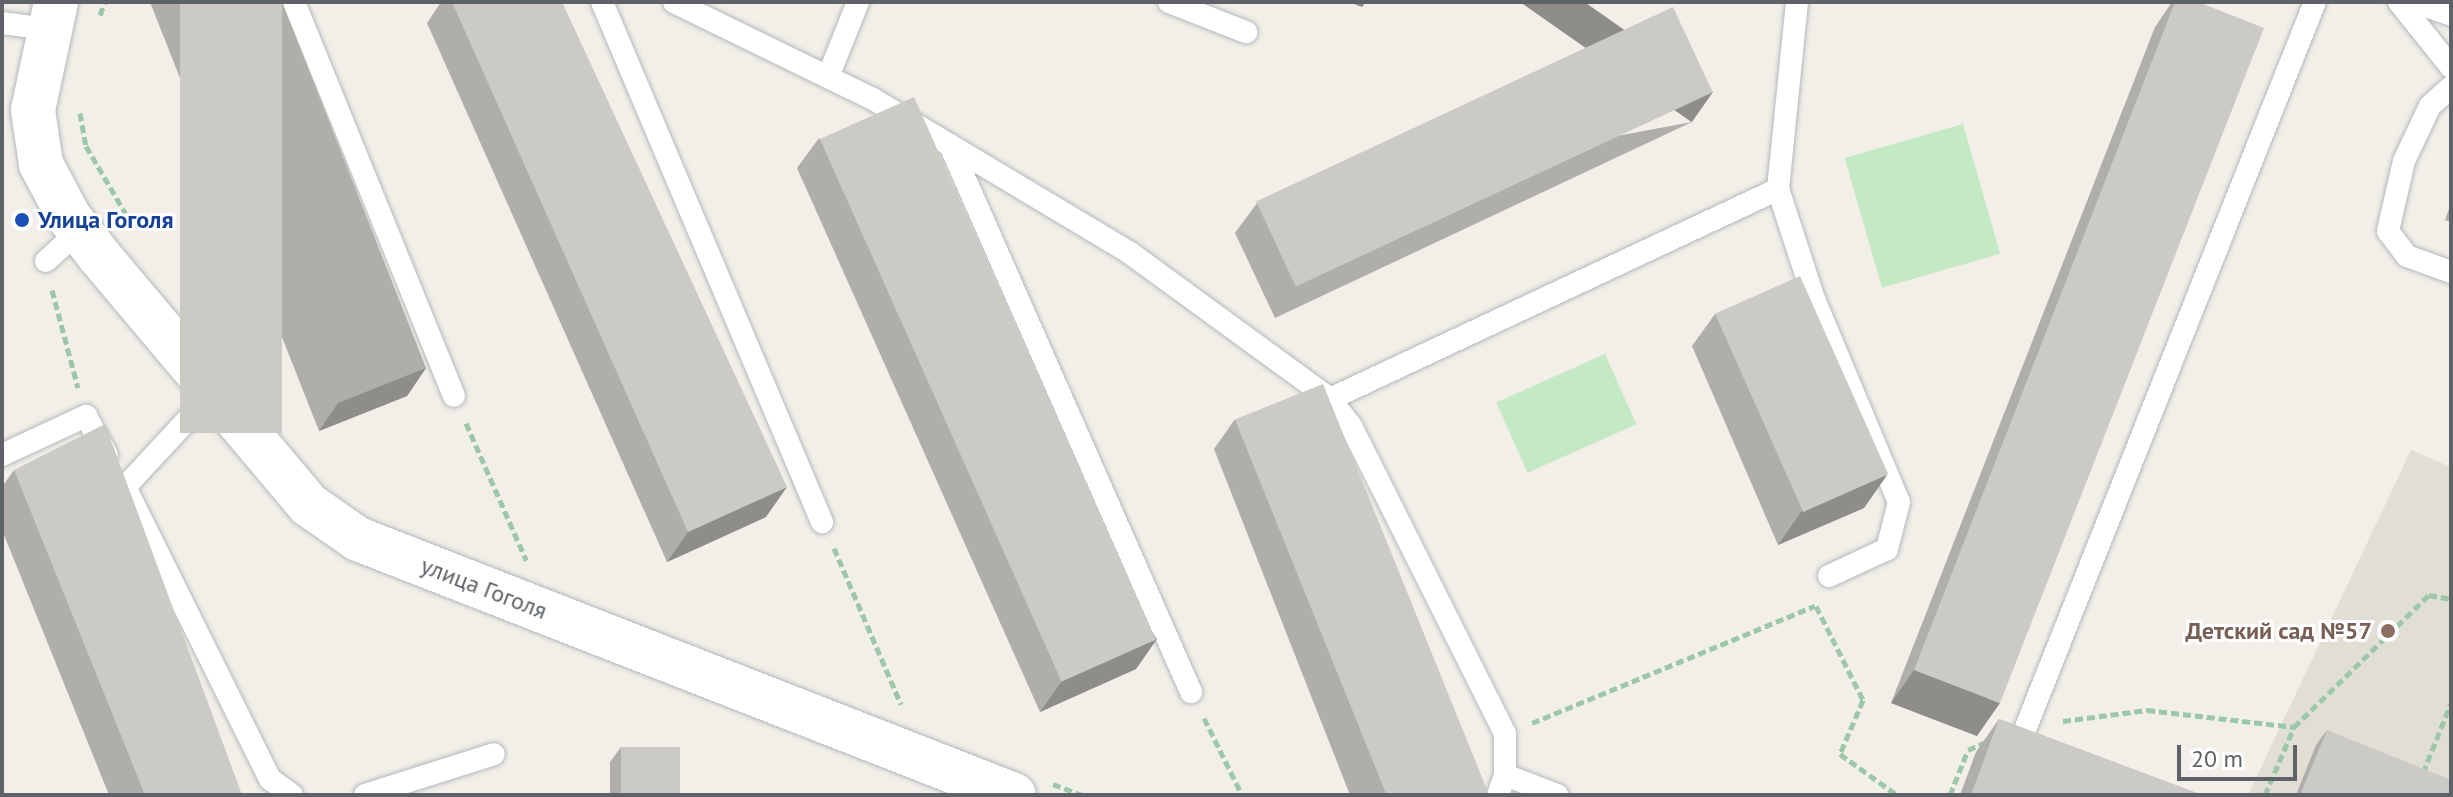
<!DOCTYPE html>
<html>
<head>
<meta charset="utf-8">
<style>
  body { margin:0 }
  #map { position:relative; width:2453px; height:797px; overflow:hidden; background:#f1efe8; font-family:"PT Sans",sans-serif }
  div>[style] { position:absolute }
  .education>* { inset:0; background:#e1ded6 }
  .green>* { inset:0; background:#c5e8c5; transform-origin:0 0 }
  .path>* { height:5px; margin-top:-2.5px; transform-origin:0; background:repeating-linear-gradient(90deg,#9cc7a9 0 8px,transparent 0 12px) }
  .roads { filter:drop-shadow(0 0 2px #b5b8bc) drop-shadow(0 0 2px #b5b8bc) }
  .lane>* { height:22px; margin:-11px; padding:0 11px; transform-origin:11px; border-radius:11px; background:#fff }
  .street>* { height:44px; margin:-22px; padding:0 22px; transform-origin:22px; border-radius:22px; background:#fff }
  .wall>* { inset:0; background:#afaea9 }
  .shaded-wall>* { inset:0; background:#8f8d8a; transform-origin:0 0 }
  .building>* { inset:0; background:#cccac5; transform-origin:0 0 }
  .dots>* { width:22px; height:22px; translate:-50% -50%; box-sizing:border-box; border:4px solid #fff; border-radius:50% }
  span { translate:-50% -50%; white-space:nowrap; text-align:center; line-height:1.15; -webkit-text-stroke:6px #fff; paint-order:stroke }
  .transit-label { font-size:24px; color:#164399; font-weight:700 }
  .left { translate:0 -50%; text-align:left }
  .street-label { font-size:24px; color:#5f6368 }
  .education-label { font-size:24px; color:#785e54; font-weight:700 }
  .right { translate:-100% -50%; text-align:right }
  .frame { position:absolute; inset:0; border:4px solid #5f6368; pointer-events:none }
  .scale { position:absolute; left:2177px; top:745px; width:120px; height:36px; box-sizing:border-box; border:4px solid #5f6368; border-top:0; padding-left:10px; font-size:24px; line-height:28px; white-space:nowrap; color:#5f6368; -webkit-text-stroke:6px #fff; paint-order:stroke }
</style>
</head>
<body>
<div id="map">
  <div class="education">
    <i style="clip-path:polygon(2411px 450px,2451px 467px,2451px 795px,2248px 795px)"></i>
  </div>
  <div class="green">
    <i style="left:1963px;top:124px;width:135px;height:123px;rotate:74deg"></i>
    <i style="left:1605px;top:354px;width:77px;height:119px;rotate:66deg"></i>
  </div>
  <div class="path">
    <i style="left:100px;top:15px;width:14px;rotate:-69deg"></i>
    <i style="left:80px;top:113px;width:34px;rotate:80deg"></i>
    <i style="left:86px;top:146px;width:93px;rotate:59.6deg"></i>
    <i style="left:52px;top:290px;width:101px;rotate:75.1deg"></i>
    <i style="left:466px;top:423px;width:150px;rotate:66.3deg"></i>
    <i style="left:834px;top:548px;width:170px;rotate:66.8deg"></i>
    <i style="left:1816px;top:606px;width:105px;rotate:63.4deg"></i>
    <i style="left:1863px;top:700px;width:59px;rotate:113.1deg"></i>
    <i style="left:1840px;top:754px;width:70px;rotate:35.7deg"></i>
    <i style="left:1204px;top:718px;width:86px;rotate:63.7deg"></i>
    <i style="left:2063px;top:721px;width:85px;rotate:-7.5deg"></i>
    <i style="left:2147px;top:710px;width:148px;rotate:6.6deg"></i>
    <i style="left:1532px;top:723px;width:306px;rotate:-22.5deg"></i>
    <i style="left:2423px;top:773px;width:75px;rotate:-68.2deg"></i>
    <i style="left:1053px;top:784px;width:31px;rotate:21deg"></i>
    <i style="left:1950px;top:795px;width:48px;rotate:-68.2deg"></i>
    <i style="left:1968px;top:750px;width:22px;rotate:-24deg"></i>
    <i style="left:2265px;top:795px;width:74px;rotate:-66.9deg"></i>
    <i style="left:2294px;top:727px;width:189px;rotate:-44.4deg"></i>
    <i style="left:2429px;top:595px;width:22px;rotate:10deg"></i>
  </div>
  <div class="roads">
    <div class="lane">
      <i style="left:294px;top:2px;width:425px;rotate:67.9deg"></i>
      <i style="left:602px;top:2px;width:565px;rotate:67.07deg"></i>
      <i style="left:674px;top:2px;width:221px;rotate:26deg"></i>
      <i style="left:873px;top:99px;width:300px;rotate:30.9deg"></i>
      <i style="left:1130px;top:253px;width:248px;rotate:36.1deg"></i>
      <i style="left:1330px;top:399px;width:34px;rotate:52deg"></i>
      <i style="left:1351px;top:426px;width:344px;rotate:63.4deg"></i>
      <i style="left:1505px;top:734px;width:41px;rotate:90deg"></i>
      <i style="left:1505px;top:775px;width:21px;rotate:109deg"></i>
      <i style="left:1169px;top:2px;width:83px;rotate:21.3deg"></i>
      <i style="left:1797px;top:2px;width:188px;rotate:95.8deg"></i>
      <i style="left:1778px;top:189px;width:116px;rotate:71.9deg"></i>
      <i style="left:1814px;top:299px;width:220px;rotate:67.3deg"></i>
      <i style="left:1899px;top:502px;width:49px;rotate:104.3deg"></i>
      <i style="left:1887px;top:549px;width:64px;rotate:155deg"></i>
      <i style="left:2399px;top:2px;width:83px;rotate:51.3deg"></i>
      <i style="left:2414px;top:2px;width:39px;rotate:19deg"></i>
      <i style="left:2px;top:23px;width:45px;rotate:7.6deg"></i>
      <i style="left:828px;top:77px;width:81px;rotate:-68.2deg"></i>
      <i style="left:2451px;top:87px;width:28px;rotate:138deg"></i>
      <i style="left:2430px;top:106px;width:61px;rotate:115.3deg"></i>
      <i style="left:2404px;top:161px;width:72px;rotate:102.9deg"></i>
      <i style="left:2388px;top:231px;width:31px;rotate:53deg"></i>
      <i style="left:2407px;top:256px;width:47px;rotate:20deg"></i>
      <i style="left:950px;top:145px;width:598px;rotate:66.22deg"></i>
      <i style="left:46px;top:261px;width:46px;rotate:-42.4deg"></i>
      <i style="left:214px;top:391px;width:131px;rotate:132.8deg"></i>
      <i style="left:125px;top:487px;width:326px;rotate:63.6deg"></i>
      <i style="left:270px;top:779px;width:27px;rotate:36deg"></i>
      <i style="left:1330px;top:399px;width:495px;rotate:-25.1deg"></i>
      <i style="left:2px;top:455px;width:93px;rotate:-24.9deg"></i>
      <i style="left:86px;top:416px;width:44px;rotate:61.7deg"></i>
      <i style="left:2026px;top:727px;width:780px;rotate:-68.27deg"></i>
      <i style="left:1505px;top:775px;width:56px;rotate:21deg"></i>
      <i style="left:365px;top:795px;width:135px;rotate:-17.6deg"></i>
    </div>
    <div class="street">
      <i style="left:56px;top:2px;width:110px;rotate:102deg"></i>
      <i style="left:33px;top:110px;width:55px;rotate:81.6deg"></i>
      <i style="left:41px;top:164px;width:60px;rotate:62.2deg"></i>
      <i style="left:69px;top:217px;width:51px;rotate:52.2deg"></i>
      <i style="left:100px;top:257px;width:324px;rotate:49.9deg"></i>
      <i style="left:309px;top:505px;width:60px;rotate:34.8deg"></i>
      <i style="left:358px;top:539px;width:704px;rotate:21.32deg"></i>
    </div>
  </div>
  <div class="wall">
    <i style="clip-path:polygon(150px 2px,282px 2px,426px 368px,407px 396px,319px 431px)"></i>
    <i style="clip-path:polygon(441px 2px,562px 2px,766px 517px,667px 562px,427px 23px)"></i>
    <i style="clip-path:polygon(2172px 2px,2198px 2px,1977px 736px,1891px 703px,2155px 27px)"></i>
    <i style="clip-path:polygon(1692px 122px,1275px 318px,1235px 233px,1257px 203px)"></i>
    <i style="clip-path:polygon(819px 138px,1157px 639px,1136px 669px,1040px 712px,797px 168px)"></i>
    <i style="clip-path:polygon(2451px 203px,2451px 222px,2445px 220px)"></i>
    <i style="clip-path:polygon(1715px 314px,1887px 475px,1864px 508px,1778px 545px,1692px 346px)"></i>
    <i style="clip-path:polygon(1235px 419px,1485px 795px,1350px 795px,1214px 449px)"></i>
    <i style="clip-path:polygon(14px 470px,242px 795px,109px 795px,2px 530px,2px 487px)"></i>
    <i style="clip-path:polygon(1999px 719px,2202px 795px,1960px 795px,1976px 752px)"></i>
    <i style="clip-path:polygon(2327px 730px,2451px 795px,2296px 795px,2316px 745px)"></i>
    <i style="clip-path:polygon(621px 747px,680px 795px,610px 795px,610px 762px)"></i>
  </div>
  <div class="shaded-wall">
    <i style="clip-path:polygon(1349px 2px,1366px 2px,1362px 7px)"></i>
    <i style="left:1713px;top:92px;width:37px;height:461px;rotate:125deg"></i>
    <i style="clip-path:polygon(426px 368px,407px 396px,319px 431px,338px 403px)"></i>
    <i style="clip-path:polygon(1887px 475px,1864px 508px,1778px 545px,1801px 512px)"></i>
    <i style="clip-path:polygon(787px 487px,766px 517px,667px 562px,688px 532px)"></i>
    <i style="clip-path:polygon(1157px 639px,1136px 669px,1040px 712px,1061px 682px)"></i>
    <i style="clip-path:polygon(1914px 670px,2000px 703px,1977px 736px,1891px 703px)"></i>
  </div>
  <div class="building">
    <i style="left:180px;top:2px;width:102px;height:431px"></i>
    <i style="clip-path:polygon(452px 2px,562px 2px,787px 487px,688px 532px)"></i>
    <i style="clip-path:polygon(2175px 2px,2198px 2px,2264px 28px,2000px 703px,1914px 670px)"></i>
    <i style="left:1673px;top:7px;width:94px;height:460px;rotate:65deg"></i>
    <i style="left:914px;top:97px;width:594px;height:103px;rotate:66deg"></i>
    <i style="left:1800px;top:276px;width:217px;height:93px;rotate:66deg"></i>
    <i style="left:1323px;top:384px;width:442px;height:95px;rotate:68deg"></i>
    <i style="clip-path:polygon(105px 424px,242px 795px,145px 795px,14px 470px)"></i>
    <i style="clip-path:polygon(1999px 719px,2202px 795px,1971px 795px)"></i>
    <i style="clip-path:polygon(2327px 730px,2451px 780px,2451px 795px,2300px 795px)"></i>
    <i style="left:621px;top:747px;width:59px;height:48px"></i>
  </div>
  <div class="dots">
    <i style="left:22px;top:220px;background:#1a4fb4"></i>
    <i style="left:2388px;top:631px;background:#8d6e63"></i>
  </div>
  <div class="transit-label">
    <span class="left" style="left:38px;top:220px">Улица Гоголя</span>
  </div>
  <div class="street-label">
    <span style="left:484px;top:588px;rotate:21deg">улица Гоголя</span>
  </div>
  <div class="education-label">
    <span class="right" style="left:2372px;top:631px">Детский сад №57</span>
  </div>
  <div class="frame"></div>
  <div class="scale">20 m</div>
</div>
</body>
</html>
